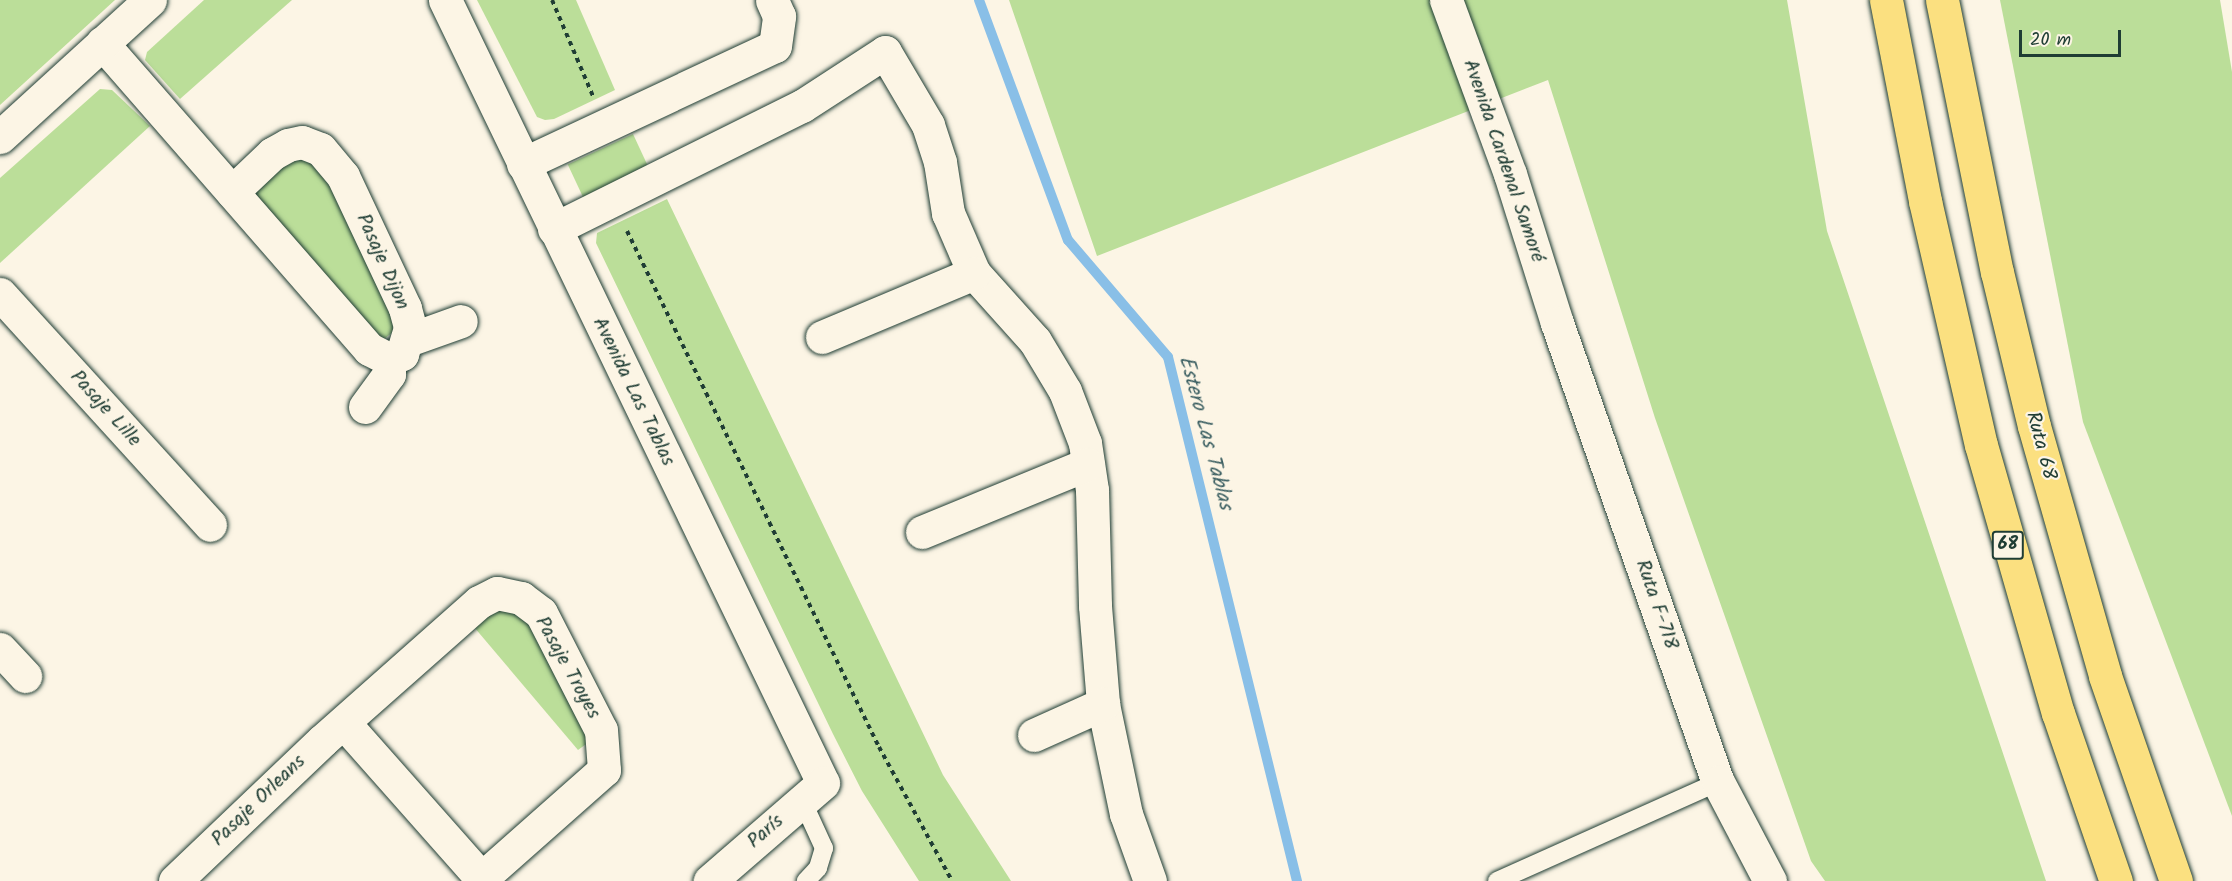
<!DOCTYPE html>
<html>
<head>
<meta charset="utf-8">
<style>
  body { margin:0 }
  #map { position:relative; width:2232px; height:881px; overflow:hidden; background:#fcf5e5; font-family:Kalam,sans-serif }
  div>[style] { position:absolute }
  .green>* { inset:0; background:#bbde99; transform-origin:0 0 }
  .stream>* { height:10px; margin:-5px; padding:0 5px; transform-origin:5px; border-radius:5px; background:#89bfe7 }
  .path>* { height:4px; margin-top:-2px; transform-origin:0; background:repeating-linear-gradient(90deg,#1f3d34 0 4.5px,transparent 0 9px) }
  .roads { filter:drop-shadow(0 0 2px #1f3d34) drop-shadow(0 0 2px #1f3d34) }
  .lane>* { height:18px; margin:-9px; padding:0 9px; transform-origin:9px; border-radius:9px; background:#fcf5e5 }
  .street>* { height:33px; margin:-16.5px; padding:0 16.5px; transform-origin:16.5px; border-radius:16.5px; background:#fcf5e5 }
  .secondary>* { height:33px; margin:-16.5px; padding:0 16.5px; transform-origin:16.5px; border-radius:16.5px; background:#fcf5e5 }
  .highway>* { height:33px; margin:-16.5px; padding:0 16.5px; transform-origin:16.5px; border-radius:16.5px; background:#fbe080 }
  span { translate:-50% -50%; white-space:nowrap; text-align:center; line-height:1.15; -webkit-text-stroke:4.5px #fcf5e5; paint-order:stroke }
  .shield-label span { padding:2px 4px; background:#fcf5e5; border:2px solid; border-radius:4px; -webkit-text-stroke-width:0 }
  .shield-label { font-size:18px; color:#1f3d34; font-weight:700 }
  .street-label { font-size:20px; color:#1f3d34 }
  .water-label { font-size:21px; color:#3a5e61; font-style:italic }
  .scale { position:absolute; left:2019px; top:30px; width:102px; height:27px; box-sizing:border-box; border:3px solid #1f3d34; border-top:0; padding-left:8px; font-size:18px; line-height:21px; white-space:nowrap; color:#1f3d34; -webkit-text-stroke:4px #fcf5e5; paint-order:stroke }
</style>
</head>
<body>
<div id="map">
  <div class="green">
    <i style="clip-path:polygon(0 0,115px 0,0 105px)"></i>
    <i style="clip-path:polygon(204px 0,292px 0,180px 99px,145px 60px,147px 52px)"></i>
    <i style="clip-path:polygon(477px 0,576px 0,615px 90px,554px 119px,545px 120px,537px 117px)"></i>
    <i style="clip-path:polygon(1009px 0,1787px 0,1827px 231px,2046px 881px,1825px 881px,1811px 861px,1655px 418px,1548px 80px,1097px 256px)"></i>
    <i style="clip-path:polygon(2000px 0,2220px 0,2232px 72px,2232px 816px,2083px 422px)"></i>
    <i style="clip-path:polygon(100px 89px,112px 90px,150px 126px,0 263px,0 178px)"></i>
    <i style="left:633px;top:134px;width:38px;height:72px;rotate:65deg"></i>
    <i style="clip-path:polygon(296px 160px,308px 160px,330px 183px,397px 329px,384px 339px,374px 338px,255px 198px,255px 190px,287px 163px)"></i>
    <i style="clip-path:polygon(667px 199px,943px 775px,1011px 881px,919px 881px,862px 791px,833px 734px,596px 243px,597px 233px)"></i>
    <i style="clip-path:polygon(499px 608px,524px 615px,589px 742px,578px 750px,474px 627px)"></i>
  </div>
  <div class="stream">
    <i style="left:979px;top:0;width:256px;rotate:69.7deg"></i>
    <i style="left:1068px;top:240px;width:154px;rotate:49.5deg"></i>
    <i style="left:1168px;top:357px;width:540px;rotate:76.17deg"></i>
  </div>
  <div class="path">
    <i style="left:552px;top:0;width:104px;rotate:66.9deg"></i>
    <i style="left:627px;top:231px;width:574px;rotate:63.97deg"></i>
    <i style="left:879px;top:747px;width:153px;rotate:61.4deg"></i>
  </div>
  <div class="roads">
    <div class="lane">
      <i style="left:802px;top:800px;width:53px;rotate:65.4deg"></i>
      <i style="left:824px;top:848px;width:21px;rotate:107deg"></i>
      <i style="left:818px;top:868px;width:18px;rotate:133deg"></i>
      <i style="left:1497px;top:881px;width:242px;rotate:-24.1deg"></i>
    </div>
    <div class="street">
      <i style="left:445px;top:0;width:869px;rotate:64.23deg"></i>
      <i style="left:823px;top:783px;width:150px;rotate:139.1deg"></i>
      <i style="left:102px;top:43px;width:406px;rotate:48.9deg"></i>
      <i style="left:369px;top:349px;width:22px;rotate:27deg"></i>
      <i style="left:389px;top:359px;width:14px;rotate:-21deg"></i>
      <i style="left:402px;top:354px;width:28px;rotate:-73deg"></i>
      <i style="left:410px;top:327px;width:20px;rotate:-105deg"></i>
      <i style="left:405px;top:308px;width:146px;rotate:-115.2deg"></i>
      <i style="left:343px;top:176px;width:35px;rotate:-130deg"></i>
      <i style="left:320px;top:149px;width:19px;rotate:-159deg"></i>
      <i style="left:302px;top:142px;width:14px;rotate:168deg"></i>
      <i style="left:288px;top:145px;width:18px;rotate:151deg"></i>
      <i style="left:272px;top:154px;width:55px;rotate:136.5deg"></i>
      <i style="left:0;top:137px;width:203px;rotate:-42.4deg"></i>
      <i style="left:523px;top:164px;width:278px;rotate:-25.1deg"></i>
      <i style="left:775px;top:46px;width:30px;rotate:-82deg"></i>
      <i style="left:779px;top:16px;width:17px;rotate:-114deg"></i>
      <i style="left:554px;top:229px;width:277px;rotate:-26.4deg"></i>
      <i style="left:802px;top:106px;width:99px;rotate:-33deg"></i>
      <i style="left:885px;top:52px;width:85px;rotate:59.5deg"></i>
      <i style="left:928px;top:125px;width:39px;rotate:72deg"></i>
      <i style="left:940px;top:162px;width:52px;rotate:81.1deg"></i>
      <i style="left:948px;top:213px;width:65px;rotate:66.6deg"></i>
      <i style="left:974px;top:273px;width:91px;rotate:48.1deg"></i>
      <i style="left:1035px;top:341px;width:58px;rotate:59deg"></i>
      <i style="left:1065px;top:391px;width:56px;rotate:69deg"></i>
      <i style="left:1085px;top:443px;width:48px;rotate:81.5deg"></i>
      <i style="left:1092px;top:490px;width:116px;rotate:88.5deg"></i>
      <i style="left:1095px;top:606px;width:98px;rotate:85.3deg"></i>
      <i style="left:1103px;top:704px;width:112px;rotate:78.2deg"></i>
      <i style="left:1126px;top:814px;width:71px;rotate:70.3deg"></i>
      <i style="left:0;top:294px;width:312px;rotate:47.7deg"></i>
      <i style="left:822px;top:337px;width:165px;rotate:-22.8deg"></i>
      <i style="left:408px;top:340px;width:56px;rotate:-19.7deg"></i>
      <i style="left:365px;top:407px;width:41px;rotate:-54deg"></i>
      <i style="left:389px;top:374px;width:15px;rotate:-90deg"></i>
      <i style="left:922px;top:532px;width:179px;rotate:-22.3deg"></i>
      <i style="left:0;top:649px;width:37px;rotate:47deg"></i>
      <i style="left:344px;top:723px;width:211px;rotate:48.5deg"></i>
      <i style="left:1034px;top:735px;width:76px;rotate:-24.2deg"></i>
      <i style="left:175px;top:881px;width:204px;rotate:-43.6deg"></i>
      <i style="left:323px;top:740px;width:208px;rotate:-41.5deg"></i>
      <i style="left:479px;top:602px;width:20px;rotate:-27deg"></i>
      <i style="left:497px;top:593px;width:25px;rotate:12deg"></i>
      <i style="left:521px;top:598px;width:25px;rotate:37deg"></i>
      <i style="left:541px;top:613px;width:131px;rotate:62.9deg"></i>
      <i style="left:601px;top:730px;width:40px;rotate:85.7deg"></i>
      <i style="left:604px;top:770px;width:163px;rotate:138.5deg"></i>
    </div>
    <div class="secondary">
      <i style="left:1446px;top:0;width:185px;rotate:69.8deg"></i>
      <i style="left:1510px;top:174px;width:156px;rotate:72.5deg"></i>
      <i style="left:1557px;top:323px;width:486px;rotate:70.7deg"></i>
      <i style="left:1718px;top:782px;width:112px;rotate:62.3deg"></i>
    </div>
    <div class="highway">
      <i style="left:1886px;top:0;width:205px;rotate:79deg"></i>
      <i style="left:1925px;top:201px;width:250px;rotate:77.1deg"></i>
      <i style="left:1981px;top:445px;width:279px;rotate:74deg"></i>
      <i style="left:2058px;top:713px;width:178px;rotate:71deg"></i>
      <i style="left:1942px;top:0;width:278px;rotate:78.6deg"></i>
      <i style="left:1997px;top:272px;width:158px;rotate:76.5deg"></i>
      <i style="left:2034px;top:426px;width:260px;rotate:74.1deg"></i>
      <i style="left:2105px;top:676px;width:217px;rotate:70.9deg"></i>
    </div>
  </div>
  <div class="shield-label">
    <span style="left:2008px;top:545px">68</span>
  </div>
  <div class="street-label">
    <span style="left:1503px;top:161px;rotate:71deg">Avenida Cardenal Samoré</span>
    <span style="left:382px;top:262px;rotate:66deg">Pasaje Dijon</span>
    <span style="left:633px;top:392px;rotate:64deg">Avenida Las Tablas</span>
    <span style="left:105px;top:409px;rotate:48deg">Pasaje Lille</span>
    <span style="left:2040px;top:446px;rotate:75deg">Ruta 68</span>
    <span style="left:1656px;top:605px;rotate:71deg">Ruta F-718</span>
    <span style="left:567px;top:668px;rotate:61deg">Pasaje Troyes</span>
    <span style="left:259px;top:801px;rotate:-44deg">Pasaje Orleans</span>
    <span style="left:766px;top:832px;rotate:-41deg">París</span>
  </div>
  <div class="water-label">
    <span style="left:1205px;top:433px;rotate:75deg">Estero Las Tablas</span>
  </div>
  <div class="scale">20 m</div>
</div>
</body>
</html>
